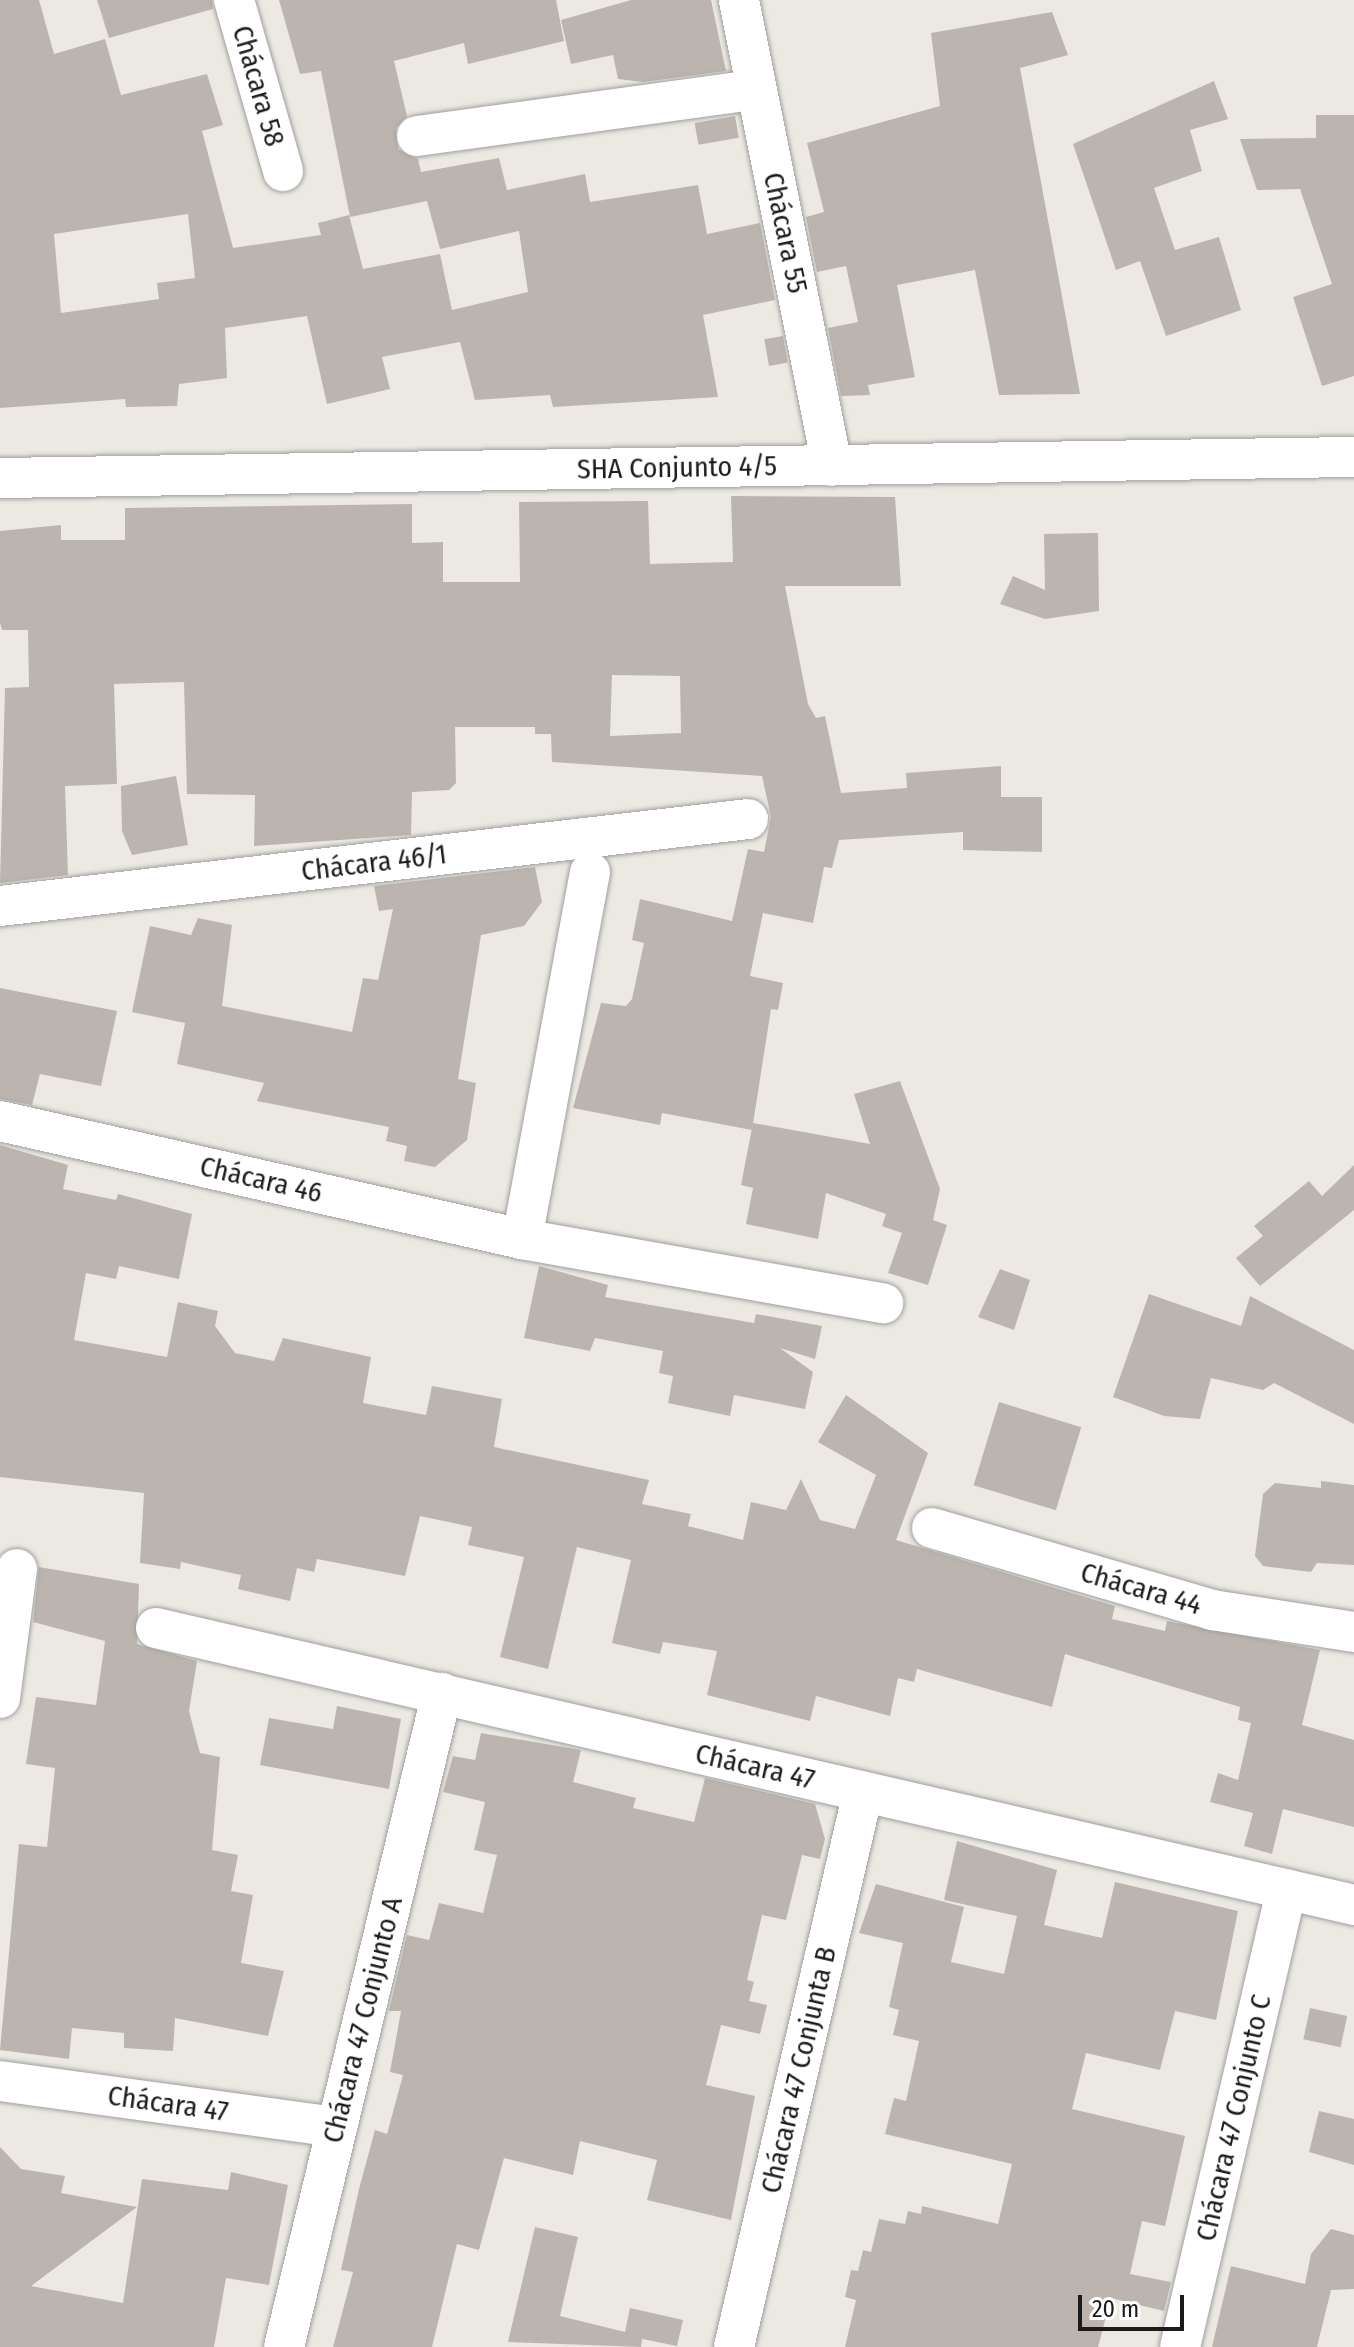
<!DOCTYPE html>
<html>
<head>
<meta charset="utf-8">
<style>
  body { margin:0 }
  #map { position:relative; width:1354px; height:2347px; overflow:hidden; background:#ece9e2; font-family:"Fira Sans Condensed",sans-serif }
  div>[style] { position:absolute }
  .building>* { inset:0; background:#bcb5af; transform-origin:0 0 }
  .roads { filter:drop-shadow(0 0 2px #9f9f9f) drop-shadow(0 0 2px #9f9f9f) }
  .minor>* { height:40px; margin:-20px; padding:0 20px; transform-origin:20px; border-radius:20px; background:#fff }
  span { translate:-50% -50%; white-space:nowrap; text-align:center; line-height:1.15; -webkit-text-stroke:8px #fff; paint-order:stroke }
  .street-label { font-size:28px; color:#1b1b1b }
  .scale { position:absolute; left:1078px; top:2295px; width:106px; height:36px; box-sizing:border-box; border:4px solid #1b1b1b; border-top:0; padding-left:10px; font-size:24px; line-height:28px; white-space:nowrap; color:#1b1b1b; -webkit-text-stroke:6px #fff; paint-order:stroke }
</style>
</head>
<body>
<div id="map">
  <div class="building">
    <i style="clip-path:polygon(evenodd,0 0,39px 0,54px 54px,105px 39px,121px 95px,207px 74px,223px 125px,202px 131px,233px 248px,321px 235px,318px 223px,349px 215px,363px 269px,440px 254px,452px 310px,528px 292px,519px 231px,440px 249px,427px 201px,350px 217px,321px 71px,300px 74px,279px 0,556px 0,564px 41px,468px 64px,464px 43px,394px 61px,407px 116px,396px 128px,398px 149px,418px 159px,421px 172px,499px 158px,507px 190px,585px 174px,590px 202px,698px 185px,707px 234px,760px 223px,775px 300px,703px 315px,718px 397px,553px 407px,550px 395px,475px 400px,460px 342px,382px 357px,390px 389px,327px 404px,307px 316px,225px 328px,227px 378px,179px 384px,177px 406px,126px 407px,125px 399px,0 408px,0 0,188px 214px,195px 278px,157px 283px,159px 299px,61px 313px,54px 234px,188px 214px)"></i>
    <i style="clip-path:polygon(97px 0,212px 0,213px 9px,109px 38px)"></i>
    <i style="clip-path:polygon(631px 0,711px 0,726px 71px,643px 82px,618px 79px,613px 55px,571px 64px,561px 20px)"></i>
    <i style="clip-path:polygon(1052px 12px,1068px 55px,1020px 68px,1080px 394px,999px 395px,975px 270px,897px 285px,915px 377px,868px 385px,870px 395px,841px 396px,828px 328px,858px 322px,846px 266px,817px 272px,806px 217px,824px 212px,807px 143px,940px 106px,931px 33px)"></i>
    <i style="clip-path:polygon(1214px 81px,1228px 119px,1190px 130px,1202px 171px,1154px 188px,1175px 250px,1219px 237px,1241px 310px,1166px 336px,1140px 261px,1116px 270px,1073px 144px)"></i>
    <i style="clip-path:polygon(1316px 115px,1354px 115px,1354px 376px,1322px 386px,1293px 297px,1332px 284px,1300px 189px,1257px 190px,1240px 139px,1316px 138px)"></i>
    <i style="left:735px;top:116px;width:22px;height:41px;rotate:80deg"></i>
    <i style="left:783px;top:336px;width:27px;height:19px;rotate:80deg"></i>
    <i style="clip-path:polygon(evenodd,731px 496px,895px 497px,901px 586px,785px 586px,808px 704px,816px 718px,825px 716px,841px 793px,907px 788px,906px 773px,1001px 766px,1001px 797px,1042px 797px,1042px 852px,963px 850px,963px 832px,839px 840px,832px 868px,824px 867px,813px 923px,763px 913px,750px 976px,783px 983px,778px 1010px,771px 1009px,752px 1130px,662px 1113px,660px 1125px,573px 1108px,601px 1003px,626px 1006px,632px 999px,644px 943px,632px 940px,640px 899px,732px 921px,748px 849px,764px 852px,771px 817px,762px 776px,552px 762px,551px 734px,535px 734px,535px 727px,455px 727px,456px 783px,449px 790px,412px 792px,411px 835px,254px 846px,255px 795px,187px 794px,184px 682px,114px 684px,117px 784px,65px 786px,68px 875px,0 883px,5px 688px,29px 687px,28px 630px,2px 630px,0 623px,0 531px,61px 525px,61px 540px,125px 540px,125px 508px,412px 504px,412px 543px,443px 542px,443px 582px,520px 582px,519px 502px,648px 501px,650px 564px,733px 562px,731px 496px,612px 675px,680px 676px,681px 733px,610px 736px,612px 675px)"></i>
    <i style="clip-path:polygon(1098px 533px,1099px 611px,1045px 619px,1000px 604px,1013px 576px,1045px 590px,1044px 534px)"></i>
    <i style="clip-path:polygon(176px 776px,188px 845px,132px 855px,122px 831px,121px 786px)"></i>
    <i style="clip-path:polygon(535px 867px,542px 902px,524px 926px,481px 935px,458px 1079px,476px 1083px,467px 1140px,435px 1167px,404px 1161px,407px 1146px,386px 1141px,389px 1127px,257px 1101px,264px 1083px,177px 1064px,185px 1023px,132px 1012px,150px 926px,191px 935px,198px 918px,232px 925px,222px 1006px,352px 1032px,363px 978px,378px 980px,393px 909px,379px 911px,374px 886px)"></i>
    <i style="clip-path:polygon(0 988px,117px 1011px,101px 1086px,40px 1074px,32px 1105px,0 1099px)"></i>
    <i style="clip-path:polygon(900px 1081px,940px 1189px,933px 1220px,947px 1225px,928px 1285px,888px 1273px,902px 1233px,882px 1226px,886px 1214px,826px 1193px,818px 1239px,746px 1224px,753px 1188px,741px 1185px,753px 1123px,870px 1144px,854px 1094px)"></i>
    <i style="clip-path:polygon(0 1145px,68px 1165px,63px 1189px,116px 1200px,118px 1194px,192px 1214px,179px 1279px,119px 1266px,116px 1279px,86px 1273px,74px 1340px,167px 1357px,178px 1302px,218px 1311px,215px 1326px,235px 1353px,274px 1361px,283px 1338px,371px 1357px,363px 1403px,426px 1415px,432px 1386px,502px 1399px,494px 1447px,649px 1480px,642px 1504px,691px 1514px,688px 1526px,743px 1540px,751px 1502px,786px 1510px,801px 1479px,820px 1520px,855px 1529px,876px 1475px,818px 1442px,846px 1395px,928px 1453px,896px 1540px,1115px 1606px,1112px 1619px,1165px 1631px,1167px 1621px,1320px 1650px,1302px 1725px,1354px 1740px,1354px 1827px,1283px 1809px,1272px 1854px,1244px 1846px,1253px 1813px,1210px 1802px,1218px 1773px,1238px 1780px,1251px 1723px,1238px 1720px,1240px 1707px,1065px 1654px,1052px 1707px,917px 1669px,914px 1682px,898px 1678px,890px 1716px,816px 1696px,810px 1721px,707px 1695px,717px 1651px,663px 1642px,660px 1654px,612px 1643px,631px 1560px,577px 1547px,548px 1669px,500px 1657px,524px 1557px,468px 1545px,472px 1527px,420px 1516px,405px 1576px,317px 1559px,314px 1572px,297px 1568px,290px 1601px,238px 1589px,241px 1575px,181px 1562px,180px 1569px,140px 1563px,144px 1493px,0 1477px)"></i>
    <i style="clip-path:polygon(1354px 1165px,1354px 1210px,1260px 1286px,1236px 1258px,1263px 1236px,1254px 1226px,1309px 1181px,1322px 1196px)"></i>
    <i style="clip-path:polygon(539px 1266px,608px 1285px,605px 1297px,754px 1323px,756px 1314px,822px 1326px,815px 1359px,780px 1348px,813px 1372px,805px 1409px,734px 1395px,730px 1416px,668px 1403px,673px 1376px,659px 1373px,663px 1351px,595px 1338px,590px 1351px,524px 1338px)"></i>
    <i style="clip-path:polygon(1000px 1269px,1030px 1280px,1014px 1330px,978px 1317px)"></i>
    <i style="clip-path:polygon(1149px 1294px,1241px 1326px,1250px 1296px,1354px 1350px,1354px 1424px,1274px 1383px,1263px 1390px,1211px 1378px,1200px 1419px,1164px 1416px,1113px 1397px)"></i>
    <i style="left:999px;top:1402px;width:86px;height:87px;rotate:17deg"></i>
    <i style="clip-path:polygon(1321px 1481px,1354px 1485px,1354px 1565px,1317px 1563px,1311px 1572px,1263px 1566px,1255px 1556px,1263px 1494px,1275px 1483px,1321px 1488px)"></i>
    <i style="clip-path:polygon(39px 1567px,139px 1584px,137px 1644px,197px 1661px,189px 1711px,200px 1753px,220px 1757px,212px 1850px,238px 1855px,231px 1891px,253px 1895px,241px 1963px,284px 1971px,268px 2036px,175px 2018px,173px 2051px,124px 2048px,124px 2033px,72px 2028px,69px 2059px,0 2050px,19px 1844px,47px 1847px,55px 1768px,26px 1764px,36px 1697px,96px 1705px,105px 1641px,33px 1622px)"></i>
    <i style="clip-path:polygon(337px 1706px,401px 1719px,389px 1789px,260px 1765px,269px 1718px,333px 1729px)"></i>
    <i style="clip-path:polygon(481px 1733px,581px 1750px,573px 1782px,636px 1798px,633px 1808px,694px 1822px,705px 1778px,815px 1804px,825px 1839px,820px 1859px,802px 1855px,786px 1920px,762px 1915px,747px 1980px,754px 1982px,749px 2001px,767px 2005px,760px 2034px,721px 2025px,706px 2085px,755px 2096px,731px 2220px,647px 2200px,657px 2160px,580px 2141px,573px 2175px,504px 2158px,479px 2250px,457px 2244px,432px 2347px,333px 2347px,353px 2272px,341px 2270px,359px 2189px,375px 2130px,387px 2134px,403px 2075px,390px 2072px,401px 2011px,389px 2011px,407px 1935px,429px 1940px,439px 1903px,483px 1913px,497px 1855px,474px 1850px,485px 1802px,443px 1792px,453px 1756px,475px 1760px)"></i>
    <i style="clip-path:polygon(957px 1841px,1057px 1870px,1044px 1925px,1102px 1938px,1115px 1882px,1238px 1911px,1216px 2020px,1175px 2011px,1160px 2070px,1086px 2053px,1072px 2109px,1185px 2136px,1165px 2226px,1142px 2221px,1130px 2274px,1171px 2282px,1164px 2311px,1111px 2298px,1098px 2347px,845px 2347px,856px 2300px,845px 2297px,851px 2270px,858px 2271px,863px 2250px,871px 2252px,879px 2219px,905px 2224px,908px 2211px,921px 2214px,922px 2206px,998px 2224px,1012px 2164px,885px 2134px,894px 2098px,906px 2101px,919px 2041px,893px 2035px,899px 2010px,889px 2007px,903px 1943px,859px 1933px,876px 1884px,964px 1907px,951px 1962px,1004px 1974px,1017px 1916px,944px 1900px)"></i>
    <i style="left:1310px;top:2008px;width:38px;height:32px;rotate:12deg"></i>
    <i style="clip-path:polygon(1319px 2111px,1354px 2119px,1354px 2165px,1309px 2152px)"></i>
    <i style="clip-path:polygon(0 2147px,21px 2169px,65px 2176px,61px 2193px,137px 2207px,31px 2286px,123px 2303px,142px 2179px,228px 2190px,231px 2172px,288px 2185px,269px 2285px,226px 2278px,214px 2347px,0 2347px)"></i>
    <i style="clip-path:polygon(535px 2227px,578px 2237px,560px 2316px,625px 2332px,630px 2308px,683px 2320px,677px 2346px,642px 2339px,641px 2347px,508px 2342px)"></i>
    <i style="clip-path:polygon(1331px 2229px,1354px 2235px,1354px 2289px,1331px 2290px,1317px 2347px,1212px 2347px,1231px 2266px,1305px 2284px,1311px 2254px)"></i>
  </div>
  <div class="roads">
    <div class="minor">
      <i style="left:234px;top:0;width:178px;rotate:74deg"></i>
      <i style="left:739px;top:0;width:475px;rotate:78.7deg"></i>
      <i style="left:417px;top:136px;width:341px;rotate:-7.8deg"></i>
      <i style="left:0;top:478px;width:1354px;rotate:-0.89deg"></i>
      <i style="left:0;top:906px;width:753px;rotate:-6.63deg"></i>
      <i style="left:0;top:1121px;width:535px;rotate:12.74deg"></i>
      <i style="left:522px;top:1239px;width:367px;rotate:10.1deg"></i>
      <i style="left:522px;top:1239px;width:373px;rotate:-79.5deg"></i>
      <i style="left:932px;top:1528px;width:292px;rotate:16.3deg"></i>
      <i style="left:1212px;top:1610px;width:144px;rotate:8.8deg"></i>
      <i style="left:156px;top:1628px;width:1230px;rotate:13.02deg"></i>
      <i style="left:0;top:1698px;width:130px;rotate:-82.5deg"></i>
      <i style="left:0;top:2081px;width:339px;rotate:7.8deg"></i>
      <i style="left:284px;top:2347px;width:673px;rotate:-76.42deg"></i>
      <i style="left:734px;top:2347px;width:570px;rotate:-76.91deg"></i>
      <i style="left:1180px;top:2347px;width:470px;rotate:-76.9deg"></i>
    </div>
  </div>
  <div class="street-label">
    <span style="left:258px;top:86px;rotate:74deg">Chácara 58</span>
    <span style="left:785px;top:233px;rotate:78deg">Chácara 55</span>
    <span style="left:677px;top:468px;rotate:-1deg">SHA Conjunto 4/5</span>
    <span style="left:374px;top:863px;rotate:-7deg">Chácara 46/1</span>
    <span style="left:261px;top:1180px;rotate:13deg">Chácara 46</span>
    <span style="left:1141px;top:1589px;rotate:16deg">Chácara 44</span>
    <span style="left:755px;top:1767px;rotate:13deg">Chácara 47</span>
    <span style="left:363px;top:2020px;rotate:-76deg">Chácara 47 Conjunto A</span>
    <span style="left:799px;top:2070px;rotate:-77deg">Chácara 47 Conjunta B</span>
    <span style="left:168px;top:2104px;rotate:8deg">Chácara 47</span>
    <span style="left:1234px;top:2118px;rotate:-77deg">Chácara 47 Conjunto C</span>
  </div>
  <div class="scale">20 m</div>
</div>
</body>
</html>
